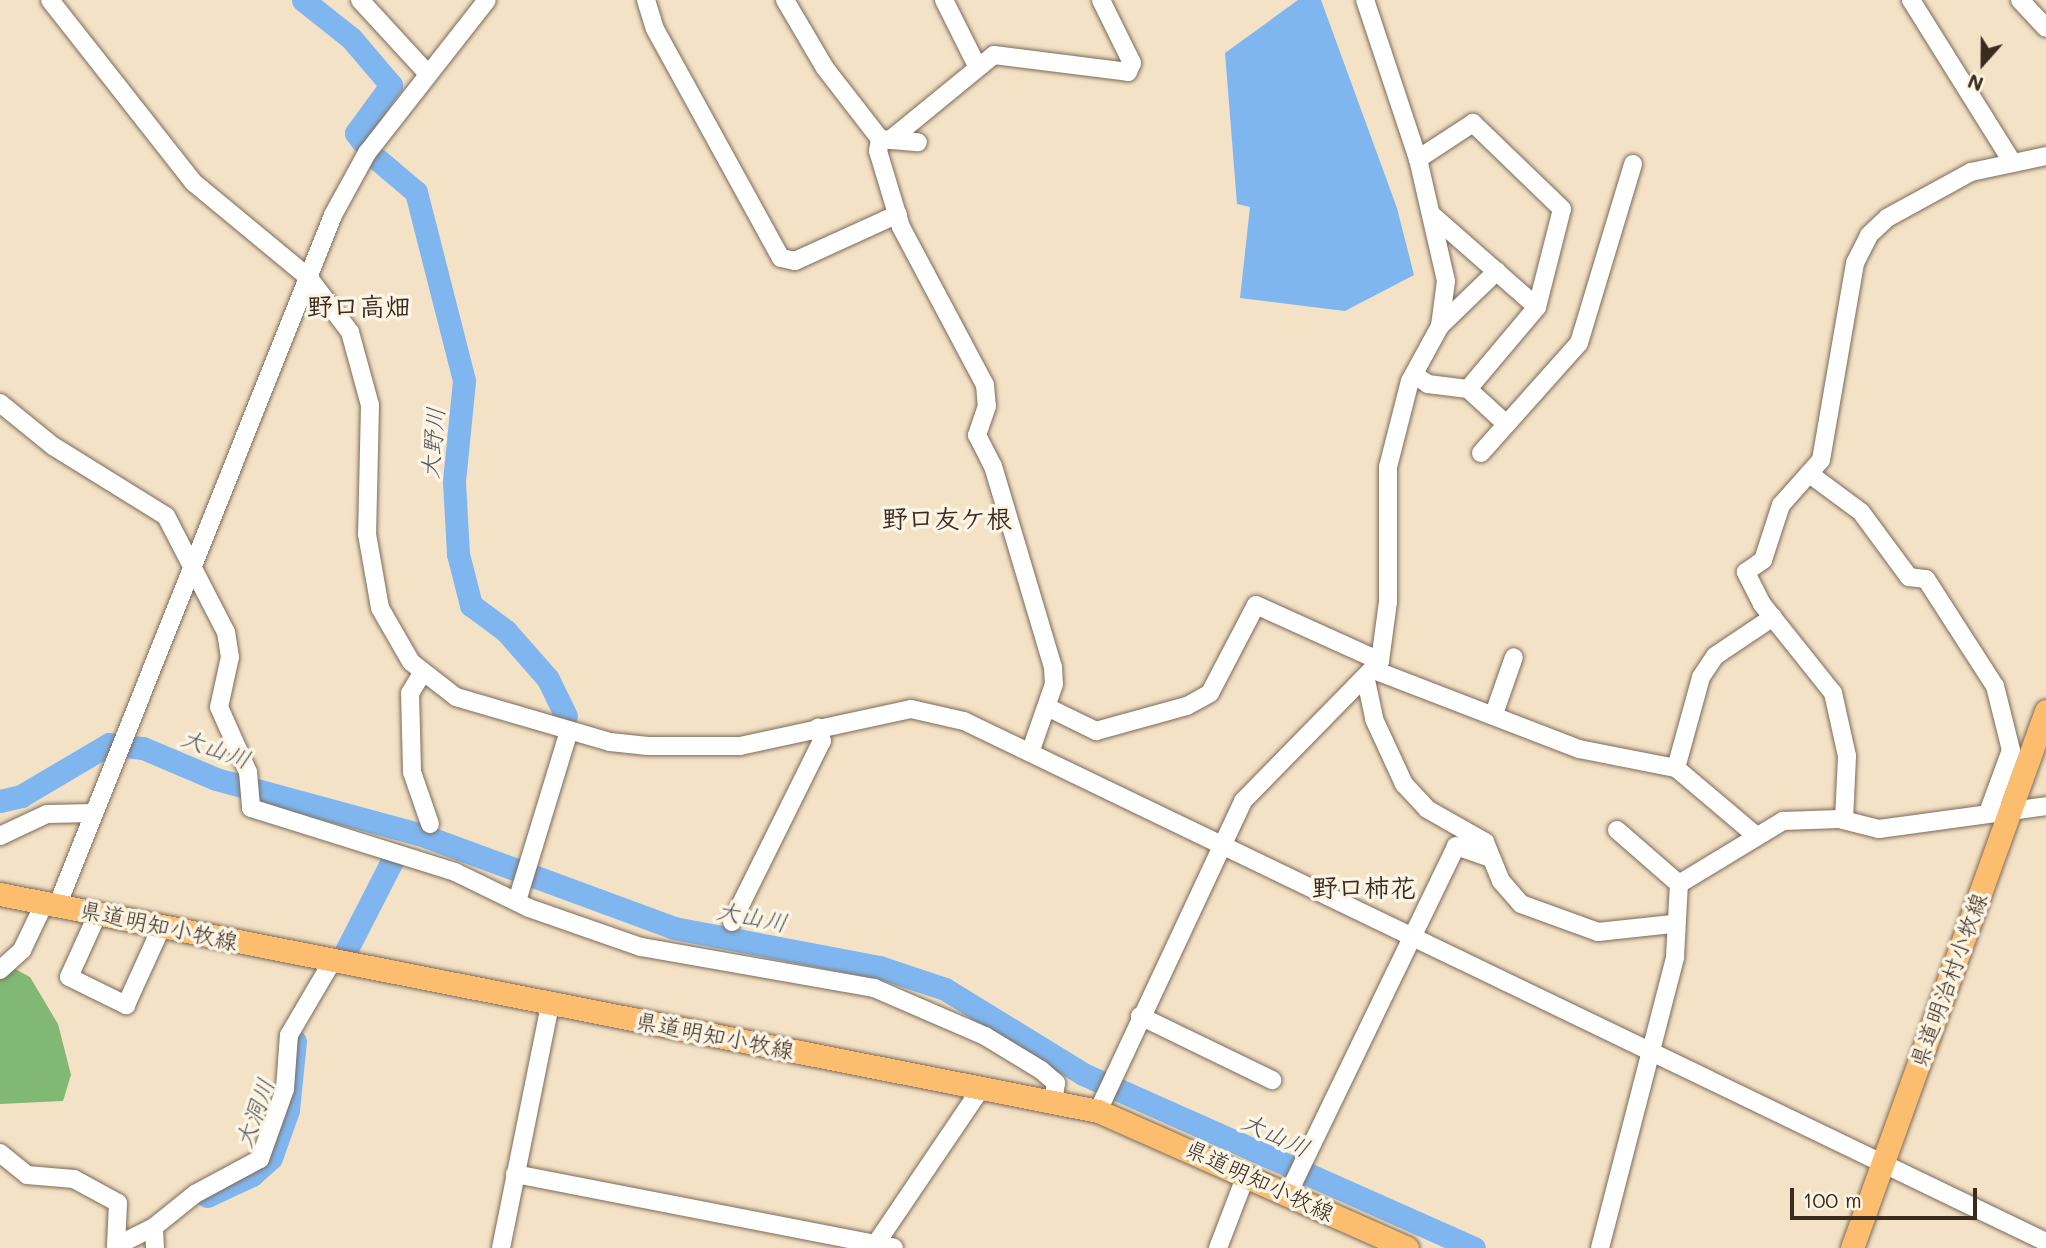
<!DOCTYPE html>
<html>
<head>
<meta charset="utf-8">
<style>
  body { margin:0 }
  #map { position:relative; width:2046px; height:1248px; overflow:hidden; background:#f4e2c6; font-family:Mali,"Klee One",sans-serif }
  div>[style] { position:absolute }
  .forest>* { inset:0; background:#81b874 }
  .water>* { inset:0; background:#80b6ef }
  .river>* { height:23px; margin:-11.5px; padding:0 11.5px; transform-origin:11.5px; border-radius:11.5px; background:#80b6ef }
  .roads { filter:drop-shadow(0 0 2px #7c6a59) drop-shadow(0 0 2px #7c6a59) }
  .minor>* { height:18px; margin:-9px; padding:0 9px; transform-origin:9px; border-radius:9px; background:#fff }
  .major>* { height:23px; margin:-11.5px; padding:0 11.5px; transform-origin:11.5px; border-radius:11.5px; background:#fcbd6f }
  span { translate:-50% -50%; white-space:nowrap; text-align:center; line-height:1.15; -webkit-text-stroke:7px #fcf5e5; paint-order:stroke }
  .street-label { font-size:23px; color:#3b2a1e }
  .water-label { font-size:24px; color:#50545d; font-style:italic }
  .quarter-label { font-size:26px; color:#3b2a1e; font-weight:700 }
  .north { position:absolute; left:1948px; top:28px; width:70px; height:70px; -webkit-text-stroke:5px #fcf5e5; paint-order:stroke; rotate:201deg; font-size:19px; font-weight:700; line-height:28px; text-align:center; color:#3b2a1e }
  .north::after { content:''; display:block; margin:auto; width:24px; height:32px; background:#3b2a1e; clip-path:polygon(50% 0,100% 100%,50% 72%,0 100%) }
  .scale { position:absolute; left:1790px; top:1188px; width:187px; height:32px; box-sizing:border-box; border:4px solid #3b2a1e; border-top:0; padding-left:9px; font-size:21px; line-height:24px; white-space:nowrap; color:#3b2a1e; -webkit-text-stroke:5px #fcf5e5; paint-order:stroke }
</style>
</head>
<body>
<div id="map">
  <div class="forest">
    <i style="clip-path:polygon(0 961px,30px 977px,58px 1024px,71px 1075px,63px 1101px,0 1104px)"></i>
  </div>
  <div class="water">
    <i style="clip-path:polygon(1298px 0,1321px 0,1397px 208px,1414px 275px,1345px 311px,1240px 298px,1250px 207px,1237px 204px,1225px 53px)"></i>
  </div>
  <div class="river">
    <i style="left:303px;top:0;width:61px;rotate:38.4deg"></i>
    <i style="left:351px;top:38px;width:62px;rotate:49.6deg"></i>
    <i style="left:391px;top:85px;width:59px;rotate:126.1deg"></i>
    <i style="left:356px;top:133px;width:10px;rotate:53deg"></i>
    <i style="left:377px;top:159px;width:51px;rotate:40.2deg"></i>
    <i style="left:416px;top:192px;width:195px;rotate:75.7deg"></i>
    <i style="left:464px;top:381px;width:101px;rotate:95.7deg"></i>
    <i style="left:454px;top:482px;width:72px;rotate:86.8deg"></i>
    <i style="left:458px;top:554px;width:53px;rotate:75.7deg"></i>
    <i style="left:471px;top:605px;width:44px;rotate:36.6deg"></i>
    <i style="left:506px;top:631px;width:64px;rotate:48.8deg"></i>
    <i style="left:548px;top:679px;width:41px;rotate:64.1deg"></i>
    <i style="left:0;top:801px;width:22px;rotate:-13deg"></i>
    <i style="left:21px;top:796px;width:102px;rotate:-30.6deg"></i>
    <i style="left:109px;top:744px;width:34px;rotate:7deg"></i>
    <i style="left:143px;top:748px;width:79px;rotate:23deg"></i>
    <i style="left:216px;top:779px;width:210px;rotate:15.2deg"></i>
    <i style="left:419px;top:834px;width:272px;rotate:20.2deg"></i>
    <i style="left:674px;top:928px;width:209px;rotate:10.8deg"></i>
    <i style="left:879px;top:967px;width:70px;rotate:18.4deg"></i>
    <i style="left:945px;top:989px;width:162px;rotate:31.6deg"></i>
    <i style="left:1083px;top:1074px;width:428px;rotate:24deg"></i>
    <i style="left:346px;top:951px;width:101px;rotate:-62.9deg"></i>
    <i style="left:207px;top:1196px;width:50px;rotate:-25deg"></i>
    <i style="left:252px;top:1175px;width:25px;rotate:-42deg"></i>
    <i style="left:271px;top:1158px;width:51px;rotate:-70.5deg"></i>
    <i style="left:288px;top:1110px;width:69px;rotate:-84.2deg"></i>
  </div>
  <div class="roads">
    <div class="minor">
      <i style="left:50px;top:0;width:231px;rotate:51.8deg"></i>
      <i style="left:193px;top:182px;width:151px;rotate:39.6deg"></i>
      <i style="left:309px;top:278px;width:68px;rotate:52.8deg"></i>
      <i style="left:350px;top:332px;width:76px;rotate:74.7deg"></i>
      <i style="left:370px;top:405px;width:129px;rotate:91.3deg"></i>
      <i style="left:367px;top:534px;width:75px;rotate:80deg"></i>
      <i style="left:380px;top:608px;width:62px;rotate:60.1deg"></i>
      <i style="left:411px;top:662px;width:57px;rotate:37.9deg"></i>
      <i style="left:456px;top:697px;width:160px;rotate:16.3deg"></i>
      <i style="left:610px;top:742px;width:38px;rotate:6deg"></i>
      <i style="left:648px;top:746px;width:92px"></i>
      <i style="left:740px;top:746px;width:175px;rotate:-12.2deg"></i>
      <i style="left:911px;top:709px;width:54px;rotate:12.8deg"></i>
      <i style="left:964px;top:721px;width:1201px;rotate:25.71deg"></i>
      <i style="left:360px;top:0;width:100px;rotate:47.4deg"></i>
      <i style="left:646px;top:0;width:30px;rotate:73deg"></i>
      <i style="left:655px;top:29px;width:261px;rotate:61.2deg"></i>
      <i style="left:781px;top:258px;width:14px;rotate:12deg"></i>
      <i style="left:795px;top:261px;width:113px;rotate:-24.5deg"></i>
      <i style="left:785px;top:0;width:79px;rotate:59.5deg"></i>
      <i style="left:825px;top:68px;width:90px;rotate:52.2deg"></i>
      <i style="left:880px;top:139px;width:38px;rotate:5deg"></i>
      <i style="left:944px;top:0;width:72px;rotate:63.4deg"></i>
      <i style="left:1911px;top:0;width:189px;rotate:58deg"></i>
      <i style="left:2020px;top:0;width:38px;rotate:47deg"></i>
      <i style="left:880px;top:139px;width:12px;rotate:99deg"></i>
      <i style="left:878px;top:151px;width:79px;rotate:73.2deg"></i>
      <i style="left:901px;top:227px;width:179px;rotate:62deg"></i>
      <i style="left:985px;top:385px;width:21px;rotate:85deg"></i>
      <i style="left:987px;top:406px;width:31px;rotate:109deg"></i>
      <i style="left:977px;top:435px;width:35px;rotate:63deg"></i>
      <i style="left:993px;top:466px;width:210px;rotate:73.4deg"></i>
      <i style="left:1053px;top:667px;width:17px;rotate:87deg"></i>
      <i style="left:1054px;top:684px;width:70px;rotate:109.2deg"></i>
      <i style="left:890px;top:140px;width:134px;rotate:-39.3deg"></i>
      <i style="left:994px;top:55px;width:135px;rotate:7.2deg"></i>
      <i style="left:1128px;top:72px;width:10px;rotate:-66deg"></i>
      <i style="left:1132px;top:63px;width:70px;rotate:-116.2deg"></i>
      <i style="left:1431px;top:214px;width:141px;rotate:41.3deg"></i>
      <i style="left:1440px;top:326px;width:79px;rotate:-44deg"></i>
      <i style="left:1415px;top:375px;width:16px;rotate:35deg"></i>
      <i style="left:1428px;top:384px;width:40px;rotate:7.1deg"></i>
      <i style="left:1468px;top:389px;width:107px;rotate:-49.9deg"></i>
      <i style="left:1537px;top:307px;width:101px;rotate:-75.7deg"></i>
      <i style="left:1562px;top:209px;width:124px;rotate:-136deg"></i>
      <i style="left:1473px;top:123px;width:66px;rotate:146.8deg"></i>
      <i style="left:1468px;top:389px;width:52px;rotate:42.6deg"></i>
      <i style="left:0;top:403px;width:68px;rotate:39.1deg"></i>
      <i style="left:53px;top:446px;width:133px;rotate:31.8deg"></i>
      <i style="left:166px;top:516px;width:131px;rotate:62.7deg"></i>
      <i style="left:226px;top:632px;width:25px;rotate:81deg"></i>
      <i style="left:230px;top:657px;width:51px;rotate:102.4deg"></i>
      <i style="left:219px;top:707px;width:71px;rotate:66deg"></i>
      <i style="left:248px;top:772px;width:36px;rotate:85deg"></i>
      <i style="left:251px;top:808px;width:214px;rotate:17.4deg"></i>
      <i style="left:455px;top:872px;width:82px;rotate:25.9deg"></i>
      <i style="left:529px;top:908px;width:119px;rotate:19.2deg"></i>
      <i style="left:641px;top:947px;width:237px;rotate:10deg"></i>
      <i style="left:874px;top:988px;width:121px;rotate:23.4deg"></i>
      <i style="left:985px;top:1036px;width:66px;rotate:31.3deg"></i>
      <i style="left:1041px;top:1070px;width:20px;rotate:41deg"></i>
      <i style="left:1056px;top:1083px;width:19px;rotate:99deg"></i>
      <i style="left:1481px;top:453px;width:147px;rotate:-48.3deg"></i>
      <i style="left:1579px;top:343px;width:187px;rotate:-73.2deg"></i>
      <i style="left:1811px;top:475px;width:62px;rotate:36.5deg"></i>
      <i style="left:1861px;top:512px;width:81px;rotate:53.6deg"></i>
      <i style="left:1909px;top:577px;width:17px;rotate:7deg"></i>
      <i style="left:1926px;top:579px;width:127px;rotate:57.2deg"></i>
      <i style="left:1995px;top:686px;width:66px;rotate:76deg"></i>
      <i style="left:2011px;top:750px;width:67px;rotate:110.1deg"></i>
      <i style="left:1374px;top:670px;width:220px;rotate:21.1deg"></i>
      <i style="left:1579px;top:749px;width:99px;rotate:11.1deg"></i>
      <i style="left:1676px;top:768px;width:102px;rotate:40.2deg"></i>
      <i style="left:421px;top:675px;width:21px;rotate:121deg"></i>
      <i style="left:410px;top:693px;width:79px;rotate:88.5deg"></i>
      <i style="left:412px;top:772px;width:55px;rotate:70.9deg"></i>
      <i style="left:1366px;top:680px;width:40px;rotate:78deg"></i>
      <i style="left:1374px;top:719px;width:72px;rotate:65.2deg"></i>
      <i style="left:1404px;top:784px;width:34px;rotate:47deg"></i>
      <i style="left:1427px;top:809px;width:67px;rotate:29.6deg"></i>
      <i style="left:1485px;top:842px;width:42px;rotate:67.7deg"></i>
      <i style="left:1501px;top:881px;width:30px;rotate:49deg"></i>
      <i style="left:1521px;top:904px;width:82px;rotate:20deg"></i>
      <i style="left:1598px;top:932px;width:75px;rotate:-6.1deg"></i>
      <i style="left:1047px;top:707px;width:55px;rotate:26.1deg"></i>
      <i style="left:1096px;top:731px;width:94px;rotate:-15.4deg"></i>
      <i style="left:1187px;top:706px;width:26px;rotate:-29deg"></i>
      <i style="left:1210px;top:693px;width:99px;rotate:-62.4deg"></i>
      <i style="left:1256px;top:605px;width:136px;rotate:24.3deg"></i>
      <i style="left:1494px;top:714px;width:60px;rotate:-70.7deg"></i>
      <i style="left:1676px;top:768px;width:94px;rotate:-74.6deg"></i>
      <i style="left:1701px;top:677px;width:25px;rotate:-56deg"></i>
      <i style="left:1715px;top:656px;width:70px;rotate:-33.9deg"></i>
      <i style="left:1844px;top:820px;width:64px;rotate:-87.3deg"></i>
      <i style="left:1847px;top:756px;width:65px;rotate:-102.5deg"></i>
      <i style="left:1833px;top:693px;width:114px;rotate:-128.6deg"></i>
      <i style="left:1762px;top:604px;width:36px;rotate:-117deg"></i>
      <i style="left:1746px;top:572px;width:21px;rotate:-35deg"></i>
      <i style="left:1763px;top:560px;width:58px;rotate:-71.9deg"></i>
      <i style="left:1781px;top:505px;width:60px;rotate:-48.4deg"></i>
      <i style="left:1821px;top:460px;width:200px;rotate:-80.2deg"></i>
      <i style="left:1855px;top:263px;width:31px;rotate:-63deg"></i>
      <i style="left:1869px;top:235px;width:25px;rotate:-43deg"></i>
      <i style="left:1887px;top:218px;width:96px;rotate:-28.7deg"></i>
      <i style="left:1971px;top:172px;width:77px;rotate:-12deg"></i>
      <i style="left:1617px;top:830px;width:82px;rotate:41.1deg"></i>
      <i style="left:0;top:836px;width:52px;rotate:-25.1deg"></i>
      <i style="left:47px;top:814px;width:47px;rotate:-1.2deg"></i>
      <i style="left:517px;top:901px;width:178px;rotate:-73deg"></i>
      <i style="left:58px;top:904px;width:742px;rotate:-68.24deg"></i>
      <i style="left:333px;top:215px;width:71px;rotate:-61.3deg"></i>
      <i style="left:367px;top:153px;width:194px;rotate:-51.9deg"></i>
      <i style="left:98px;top:913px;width:70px;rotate:114.4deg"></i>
      <i style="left:69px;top:977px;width:64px;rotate:26.2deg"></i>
      <i style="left:126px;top:1005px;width:87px;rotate:-65.5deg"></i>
      <i style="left:732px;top:922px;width:202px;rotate:-63.6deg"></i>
      <i style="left:822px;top:741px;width:14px;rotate:-107deg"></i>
      <i style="left:0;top:970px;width:30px;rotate:-42deg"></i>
      <i style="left:22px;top:950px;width:53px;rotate:-64.4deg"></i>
      <i style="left:1140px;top:1016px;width:147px;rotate:25.9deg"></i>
      <i style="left:1098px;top:1111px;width:342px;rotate:-64.9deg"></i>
      <i style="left:1243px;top:801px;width:196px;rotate:-45.6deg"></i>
      <i style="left:1380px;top:661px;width:60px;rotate:-82.3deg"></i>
      <i style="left:1388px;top:602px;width:135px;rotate:-90deg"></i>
      <i style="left:1388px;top:467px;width:89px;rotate:-75.7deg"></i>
      <i style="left:1410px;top:381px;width:63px;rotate:-61.4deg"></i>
      <i style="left:1440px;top:326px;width:45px;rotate:-82.4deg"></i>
      <i style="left:1446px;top:281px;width:125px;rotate:-102.9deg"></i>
      <i style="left:1418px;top:159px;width:168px;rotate:-108.4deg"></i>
      <i style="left:0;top:1153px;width:35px;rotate:39deg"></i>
      <i style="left:27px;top:1175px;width:47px;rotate:4.9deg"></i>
      <i style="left:74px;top:1179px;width:50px;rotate:28.6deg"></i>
      <i style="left:118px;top:1203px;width:43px;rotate:92.7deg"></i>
      <i style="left:116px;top:1246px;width:42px;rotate:-26.6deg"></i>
      <i style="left:515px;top:1174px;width:386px;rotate:11deg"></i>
      <i style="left:1288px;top:1194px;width:386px;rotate:-64.2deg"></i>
      <i style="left:1456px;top:846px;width:36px;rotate:19deg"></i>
      <i style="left:155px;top:1248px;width:21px;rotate:-93deg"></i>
      <i style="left:154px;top:1227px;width:53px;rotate:-38.8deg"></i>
      <i style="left:195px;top:1194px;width:74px;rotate:-28.3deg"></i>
      <i style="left:260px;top:1159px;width:74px;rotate:-70.3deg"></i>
      <i style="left:285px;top:1089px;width:54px;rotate:-85.8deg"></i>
      <i style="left:289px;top:1035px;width:87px;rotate:-59.6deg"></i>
      <i style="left:501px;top:1248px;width:249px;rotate:-78.6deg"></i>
      <i style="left:873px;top:1248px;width:191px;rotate:-55.9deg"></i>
      <i style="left:1218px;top:1248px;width:78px;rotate:-69deg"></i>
      <i style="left:1600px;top:1248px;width:301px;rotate:-75.5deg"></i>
      <i style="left:1675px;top:957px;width:73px;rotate:-86.9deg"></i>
      <i style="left:1679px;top:884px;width:122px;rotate:-31.2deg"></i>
      <i style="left:1783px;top:821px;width:56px;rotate:-2deg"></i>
      <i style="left:1839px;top:819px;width:41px;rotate:14deg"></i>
      <i style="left:1879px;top:829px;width:169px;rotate:-7.8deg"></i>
    </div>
    <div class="major">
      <i style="left:0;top:894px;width:1119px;rotate:11.18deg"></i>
      <i style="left:1098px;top:1111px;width:338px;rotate:23.9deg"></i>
      <i style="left:1852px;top:1248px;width:571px;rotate:-70.14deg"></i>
    </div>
  </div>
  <div class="street-label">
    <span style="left:159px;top:925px;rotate:12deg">県道明知小牧線</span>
    <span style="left:1948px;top:980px;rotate:-70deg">県道明治村小牧線</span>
    <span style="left:715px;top:1035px;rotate:11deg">県道明知小牧線</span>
    <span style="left:1260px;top:1180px;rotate:25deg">県道明知小牧線</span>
  </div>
  <div class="water-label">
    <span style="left:432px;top:443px;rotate:-85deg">大野川</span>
    <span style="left:216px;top:748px;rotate:20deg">大山川</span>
    <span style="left:752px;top:916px;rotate:11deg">大山川</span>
    <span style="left:254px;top:1113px;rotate:-70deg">大洞川</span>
    <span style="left:1276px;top:1134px;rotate:25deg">大山川</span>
  </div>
  <div class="quarter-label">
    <span style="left:359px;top:307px">野口高畑</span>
    <span style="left:947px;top:519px">野口友ケ根</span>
    <span style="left:1364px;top:888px">野口柿花</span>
  </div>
  <div class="north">N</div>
  <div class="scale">100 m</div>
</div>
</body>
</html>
